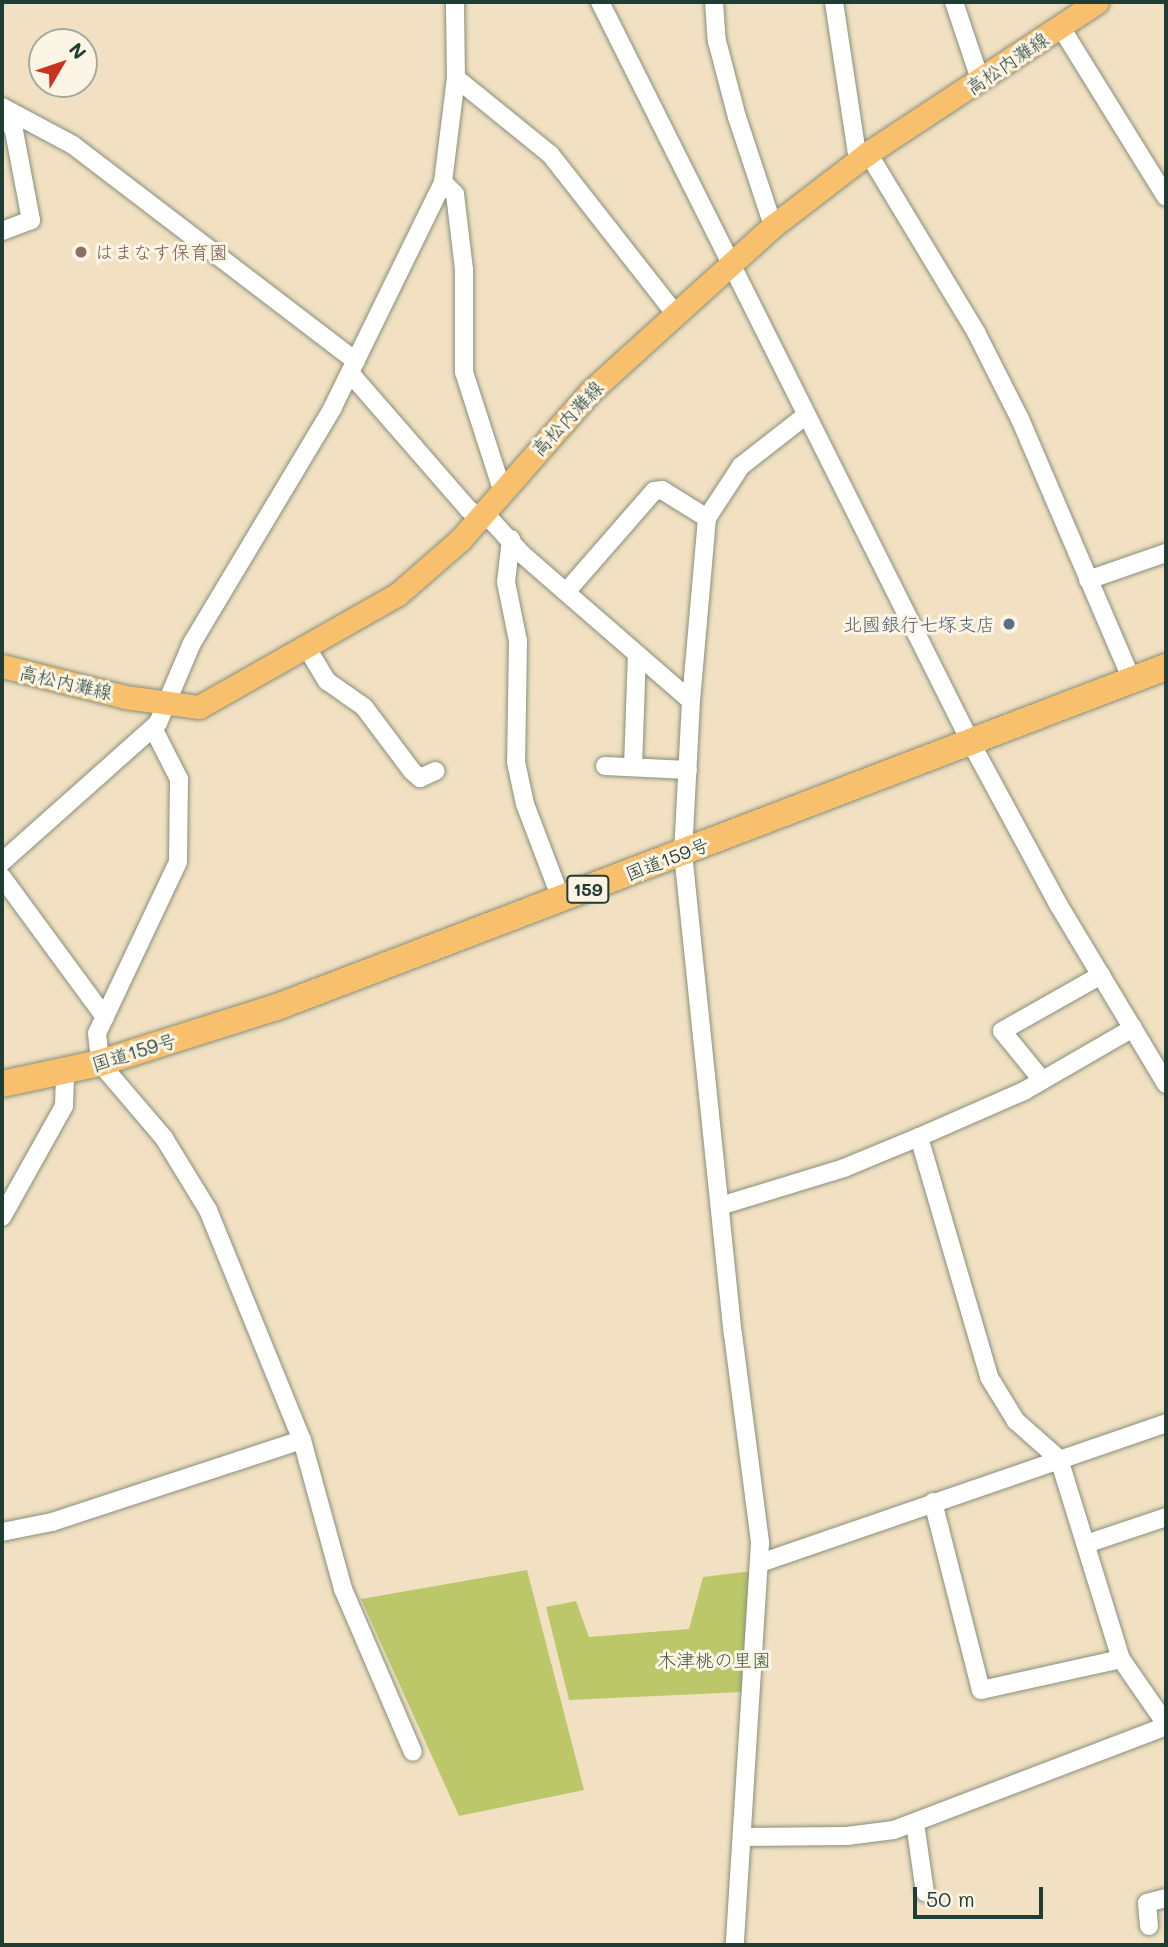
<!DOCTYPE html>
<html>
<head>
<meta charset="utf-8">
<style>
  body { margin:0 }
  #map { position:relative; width:1168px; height:1947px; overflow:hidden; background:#f1e1c2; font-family:Mali,"Klee One",sans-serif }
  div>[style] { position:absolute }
  .green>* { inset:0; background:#bbc769 }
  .roads { filter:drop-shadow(0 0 2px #888f7b) drop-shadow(0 0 2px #888f7b) }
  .minor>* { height:18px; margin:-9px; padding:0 9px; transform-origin:9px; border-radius:9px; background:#fff }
  .major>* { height:23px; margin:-11.5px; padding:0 11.5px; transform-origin:11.5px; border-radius:11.5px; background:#f8bf6c }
  .highway>* { height:26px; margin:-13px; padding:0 13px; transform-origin:13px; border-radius:13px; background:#f8bf6c }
  .dots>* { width:19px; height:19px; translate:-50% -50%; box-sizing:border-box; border:4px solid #fcf5e5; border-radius:50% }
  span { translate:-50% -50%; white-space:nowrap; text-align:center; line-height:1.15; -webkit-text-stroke:6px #fcf5e5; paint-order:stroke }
  .shield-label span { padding:2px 5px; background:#fcf5e5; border:2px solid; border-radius:5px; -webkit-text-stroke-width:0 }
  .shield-label { font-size:18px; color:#1f3d34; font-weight:700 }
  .street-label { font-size:19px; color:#1f3d34 }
  .education-label { font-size:19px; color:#785e54 }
  .left { translate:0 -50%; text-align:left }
  .service-label { font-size:19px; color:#4e5e75 }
  .right { translate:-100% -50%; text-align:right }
  .park-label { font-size:19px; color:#3e593f }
  .frame { position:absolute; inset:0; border:4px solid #1f3d34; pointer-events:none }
  .north { position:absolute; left:28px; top:28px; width:70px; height:70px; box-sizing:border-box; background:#fcf5e5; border:2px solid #a4ab9e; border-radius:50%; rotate:51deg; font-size:19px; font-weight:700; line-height:28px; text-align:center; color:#1f3d34 }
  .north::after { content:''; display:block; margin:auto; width:24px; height:32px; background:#c8321e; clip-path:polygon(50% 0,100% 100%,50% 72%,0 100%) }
  .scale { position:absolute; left:913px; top:1887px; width:130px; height:32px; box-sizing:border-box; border:4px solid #1f3d34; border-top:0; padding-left:9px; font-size:21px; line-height:24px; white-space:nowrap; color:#1f3d34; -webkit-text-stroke:5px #fcf5e5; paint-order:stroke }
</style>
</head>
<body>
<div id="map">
  <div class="green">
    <i style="clip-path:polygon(527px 1570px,584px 1790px,459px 1816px,361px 1599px)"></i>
    <i style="clip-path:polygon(752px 1571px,742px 1692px,569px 1700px,546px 1607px,576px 1601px,589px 1637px,689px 1629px,703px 1577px)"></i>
  </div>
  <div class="roads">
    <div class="minor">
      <i style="left:600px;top:2px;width:829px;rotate:63.4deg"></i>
      <i style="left:971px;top:743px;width:183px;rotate:61.6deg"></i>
      <i style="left:1058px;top:904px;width:210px;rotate:59deg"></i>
      <i style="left:714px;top:2px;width:39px;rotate:86deg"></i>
      <i style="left:717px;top:41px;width:79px;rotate:75.3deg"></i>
      <i style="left:737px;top:117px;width:115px;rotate:71.7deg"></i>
      <i style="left:834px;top:2px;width:161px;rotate:81.4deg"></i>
      <i style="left:954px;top:2px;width:84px;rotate:71.4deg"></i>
      <i style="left:1060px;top:26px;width:201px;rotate:58.2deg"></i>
      <i style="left:456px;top:78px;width:121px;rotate:39deg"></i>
      <i style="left:550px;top:154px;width:201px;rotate:51.9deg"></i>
      <i style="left:2px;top:107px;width:81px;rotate:28.2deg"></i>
      <i style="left:73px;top:145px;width:356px;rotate:37.4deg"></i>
      <i style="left:2px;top:108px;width:26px;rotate:62deg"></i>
      <i style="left:14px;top:131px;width:91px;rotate:79.2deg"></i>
      <i style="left:31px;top:220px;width:31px;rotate:159deg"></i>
      <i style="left:868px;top:153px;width:211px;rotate:58.9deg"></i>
      <i style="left:977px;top:334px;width:95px;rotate:63.2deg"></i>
      <i style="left:1020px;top:419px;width:284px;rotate:66.8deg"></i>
      <i style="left:443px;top:182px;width:17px;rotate:45deg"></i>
      <i style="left:455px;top:194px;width:77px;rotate:83.2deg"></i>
      <i style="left:464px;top:270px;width:102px;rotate:90deg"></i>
      <i style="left:464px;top:372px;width:124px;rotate:72.1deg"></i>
      <i style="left:350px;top:373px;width:181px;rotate:49deg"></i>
      <i style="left:469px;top:510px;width:25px;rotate:26deg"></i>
      <i style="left:492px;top:521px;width:45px;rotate:47.7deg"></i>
      <i style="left:522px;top:554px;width:224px;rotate:41deg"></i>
      <i style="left:691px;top:701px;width:152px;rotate:93deg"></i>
      <i style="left:683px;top:853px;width:484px;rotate:84.1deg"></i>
      <i style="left:733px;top:1334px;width:211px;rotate:82.6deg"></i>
      <i style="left:760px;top:1543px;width:403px;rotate:93.6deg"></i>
      <i style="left:511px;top:539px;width:43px;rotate:96.6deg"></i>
      <i style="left:506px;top:582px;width:60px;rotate:78.5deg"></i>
      <i style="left:518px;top:641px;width:121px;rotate:90.9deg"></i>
      <i style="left:516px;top:762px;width:43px;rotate:77.9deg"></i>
      <i style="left:525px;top:804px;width:102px;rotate:69.2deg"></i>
      <i style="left:1088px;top:580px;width:83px;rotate:-19.1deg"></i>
      <i style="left:566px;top:592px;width:134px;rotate:-48.9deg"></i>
      <i style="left:654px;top:491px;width:8px;rotate:-7deg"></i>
      <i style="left:662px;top:490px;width:53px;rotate:31.9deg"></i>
      <i style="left:307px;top:648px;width:39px;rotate:59deg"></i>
      <i style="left:327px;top:681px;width:45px;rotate:35.1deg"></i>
      <i style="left:364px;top:707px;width:80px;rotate:53.1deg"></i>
      <i style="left:412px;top:771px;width:11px;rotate:41deg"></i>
      <i style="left:420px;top:778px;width:17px;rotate:-24deg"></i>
      <i style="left:691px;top:701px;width:184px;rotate:-85deg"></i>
      <i style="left:707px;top:518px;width:62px;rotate:-56.8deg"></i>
      <i style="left:741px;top:466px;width:81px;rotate:-38deg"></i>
      <i style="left:153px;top:728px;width:57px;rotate:63deg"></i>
      <i style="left:179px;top:779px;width:83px;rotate:90.7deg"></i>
      <i style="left:178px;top:862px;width:189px;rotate:115.3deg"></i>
      <i style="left:97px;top:1033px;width:30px;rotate:84deg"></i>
      <i style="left:100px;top:1063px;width:99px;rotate:49.5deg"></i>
      <i style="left:164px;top:1138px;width:84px;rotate:58.6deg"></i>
      <i style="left:208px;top:1210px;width:248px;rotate:67.8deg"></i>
      <i style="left:302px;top:1440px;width:155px;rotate:74.6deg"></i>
      <i style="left:343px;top:1589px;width:177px;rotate:66.8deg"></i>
      <i style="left:605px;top:766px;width:83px;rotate:2.8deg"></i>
      <i style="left:633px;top:767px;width:113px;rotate:-88deg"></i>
      <i style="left:2px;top:862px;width:209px;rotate:-41.7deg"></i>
      <i style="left:158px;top:723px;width:87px;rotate:-67deg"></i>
      <i style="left:192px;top:643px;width:275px;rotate:-59.1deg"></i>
      <i style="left:333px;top:407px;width:250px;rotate:-63.9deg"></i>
      <i style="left:443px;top:182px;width:105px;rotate:-82.9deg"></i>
      <i style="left:456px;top:78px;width:76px;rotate:-90.8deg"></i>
      <i style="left:2px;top:877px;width:174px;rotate:53.7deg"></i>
      <i style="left:1042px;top:1080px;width:63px;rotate:-129.2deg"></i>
      <i style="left:1002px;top:1031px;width:114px;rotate:-29.5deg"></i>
      <i style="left:919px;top:1137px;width:250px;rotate:73.7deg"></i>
      <i style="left:989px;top:1377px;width:52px;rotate:58.5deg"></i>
      <i style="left:1016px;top:1421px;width:57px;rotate:41.5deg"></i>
      <i style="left:1059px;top:1459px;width:209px;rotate:72.8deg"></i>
      <i style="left:1121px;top:1659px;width:79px;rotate:55.3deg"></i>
      <i style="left:720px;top:1206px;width:130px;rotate:-17deg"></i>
      <i style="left:844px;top:1168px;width:81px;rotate:-22.5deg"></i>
      <i style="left:919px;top:1137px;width:115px;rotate:-23.7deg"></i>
      <i style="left:1024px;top:1091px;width:126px;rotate:-30deg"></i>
      <i style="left:2px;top:1217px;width:127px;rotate:-60.8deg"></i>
      <i style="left:64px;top:1106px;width:33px;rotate:-88deg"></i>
      <i style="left:933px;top:1502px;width:194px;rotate:75.7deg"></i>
      <i style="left:981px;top:1690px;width:143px;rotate:-12.5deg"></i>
      <i style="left:2px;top:1532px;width:51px;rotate:-11.3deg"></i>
      <i style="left:52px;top:1522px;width:263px;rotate:-18.2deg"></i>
      <i style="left:1086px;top:1544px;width:84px;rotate:-18.6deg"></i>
      <i style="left:760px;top:1563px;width:429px;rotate:-19deg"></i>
      <i style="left:915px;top:1823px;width:70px;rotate:81.8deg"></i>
      <i style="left:742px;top:1837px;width:105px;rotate:-0.5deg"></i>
      <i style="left:847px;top:1836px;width:47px;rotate:-7.3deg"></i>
      <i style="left:894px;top:1830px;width:291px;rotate:-20.9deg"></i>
      <i style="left:1149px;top:1926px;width:23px;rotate:-95deg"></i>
      <i style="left:1147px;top:1903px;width:20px;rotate:-15deg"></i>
    </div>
    <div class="major">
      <i style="left:2px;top:666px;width:127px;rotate:14.1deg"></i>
      <i style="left:125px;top:697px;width:75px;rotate:7.7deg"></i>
      <i style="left:199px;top:707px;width:229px;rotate:-29.6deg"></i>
      <i style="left:398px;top:594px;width:82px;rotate:-41.1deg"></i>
      <i style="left:460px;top:540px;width:198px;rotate:-48.7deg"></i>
      <i style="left:591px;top:391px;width:246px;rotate:-42.2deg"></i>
      <i style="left:773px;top:226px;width:120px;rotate:-37.5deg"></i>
      <i style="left:868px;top:153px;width:274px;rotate:-33.4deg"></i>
    </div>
    <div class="highway">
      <i style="left:2px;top:1084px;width:100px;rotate:-12.1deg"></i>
      <i style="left:100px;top:1063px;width:186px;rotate:-17.6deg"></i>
      <i style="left:277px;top:1007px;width:952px;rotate:-20.93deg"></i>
    </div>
  </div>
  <div class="dots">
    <i style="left:81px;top:252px;background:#8d6e63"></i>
    <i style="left:1009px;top:624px;background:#5c6f8a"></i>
  </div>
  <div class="shield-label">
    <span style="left:588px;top:889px">159</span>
  </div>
  <div class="street-label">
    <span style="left:1007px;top:63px;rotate:-34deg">高松内灘線</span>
    <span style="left:567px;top:418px;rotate:-47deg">高松内灘線</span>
    <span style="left:66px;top:682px;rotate:13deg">高松内灘線</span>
    <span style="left:667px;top:859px;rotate:-21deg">国道159号</span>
    <span style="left:134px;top:1052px;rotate:-17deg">国道159号</span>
  </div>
  <div class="education-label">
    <span class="left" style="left:95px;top:252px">はまなす保育園</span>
  </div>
  <div class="service-label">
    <span class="right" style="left:995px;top:624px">北國銀行七塚支店</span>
  </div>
  <div class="park-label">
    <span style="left:714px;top:1660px">木津桃の里園</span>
  </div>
  <div class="frame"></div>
  <div class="north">N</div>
  <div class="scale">50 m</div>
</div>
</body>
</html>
